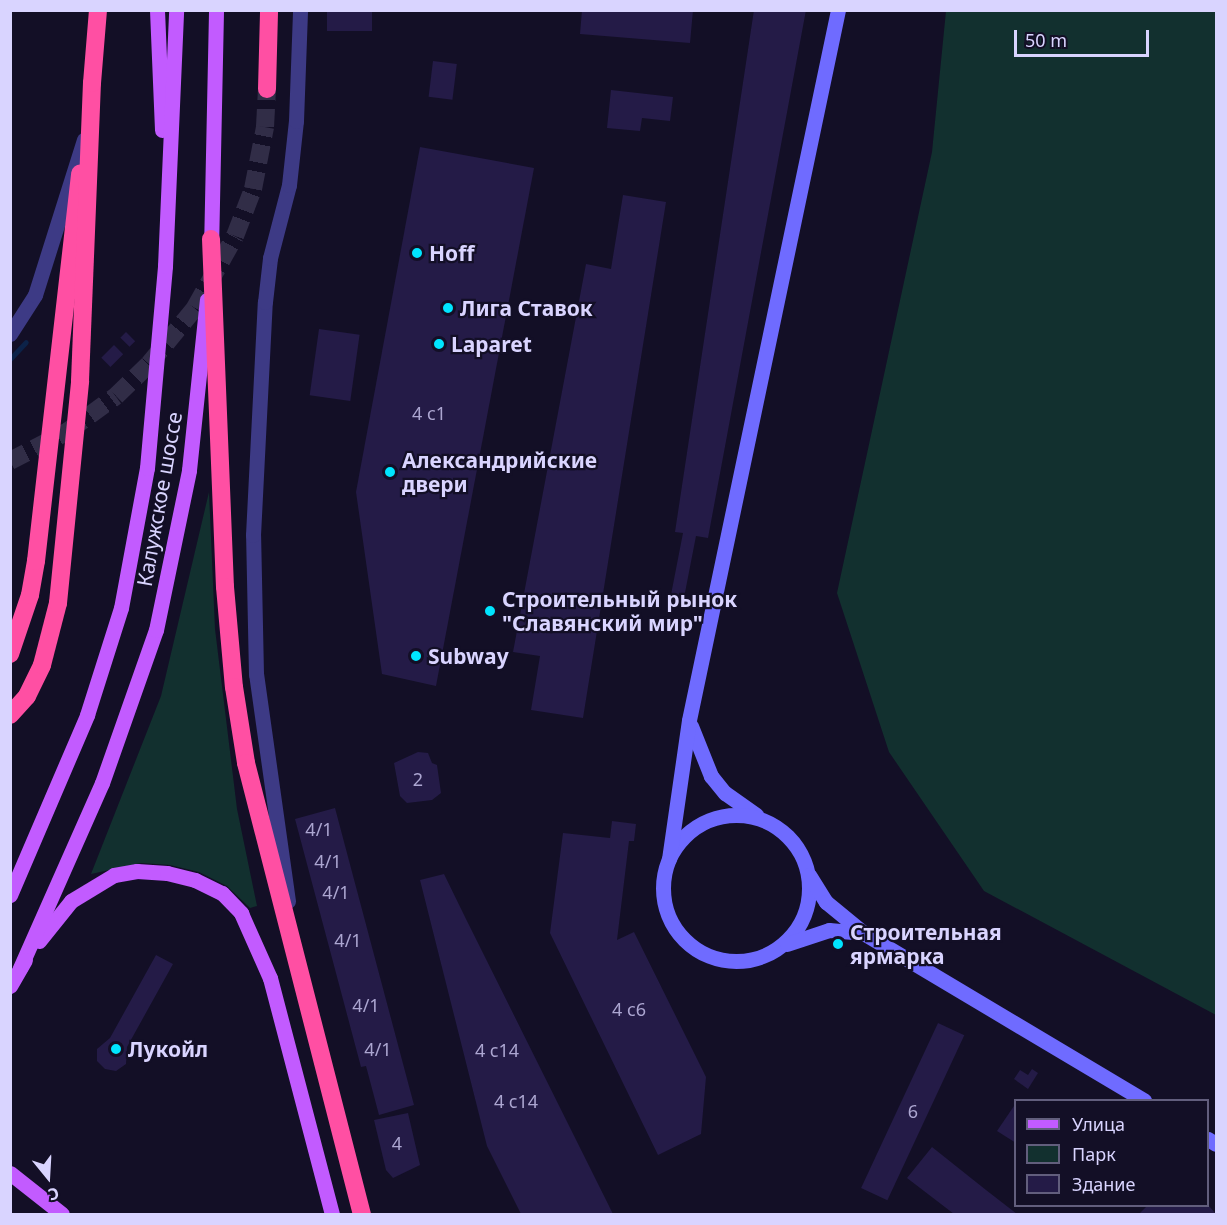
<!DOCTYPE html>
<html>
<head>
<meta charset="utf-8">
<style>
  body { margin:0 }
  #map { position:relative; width:1227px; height:1225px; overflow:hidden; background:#130f26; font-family:"Noto Sans",sans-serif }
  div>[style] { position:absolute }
  .green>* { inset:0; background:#12302f }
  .stream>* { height:5px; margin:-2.5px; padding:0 2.5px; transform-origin:2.5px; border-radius:2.5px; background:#0c2248 }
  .building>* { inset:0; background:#241b47; transform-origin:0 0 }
  .highway-tunnel>* { height:18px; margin-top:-9px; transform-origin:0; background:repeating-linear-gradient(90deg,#312d47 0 18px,transparent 0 27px) }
  .street>* { height:15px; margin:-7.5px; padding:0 7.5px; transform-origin:7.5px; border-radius:7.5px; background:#3d3a85 }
  .secondary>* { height:15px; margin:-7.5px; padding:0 7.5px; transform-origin:7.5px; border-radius:7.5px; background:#6f6bff }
  .secondary>.ring { margin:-7.5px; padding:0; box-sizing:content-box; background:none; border:15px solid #6f6bff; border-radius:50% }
  .primary>* { height:15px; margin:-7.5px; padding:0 7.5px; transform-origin:7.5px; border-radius:7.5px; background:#c25bff }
  .highway>* { height:18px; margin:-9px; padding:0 9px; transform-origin:9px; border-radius:9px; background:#ff4fa3 }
  .dots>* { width:16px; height:16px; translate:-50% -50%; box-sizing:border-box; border:3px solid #130f26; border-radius:50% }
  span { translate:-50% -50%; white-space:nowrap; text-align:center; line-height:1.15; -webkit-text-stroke:4.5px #130f26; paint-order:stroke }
  .number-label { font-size:18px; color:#aca6d1 }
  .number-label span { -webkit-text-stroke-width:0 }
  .poi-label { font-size:21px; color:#d9d4ff; font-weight:700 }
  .left { translate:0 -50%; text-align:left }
  .street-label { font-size:21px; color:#d9d4ff }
  .frame { position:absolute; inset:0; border:12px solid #d9d4ff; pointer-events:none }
  .legend { position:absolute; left:1014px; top:1099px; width:195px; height:108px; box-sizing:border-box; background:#130f26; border:2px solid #625e7d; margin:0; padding:8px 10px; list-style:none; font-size:18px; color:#d9d4ff }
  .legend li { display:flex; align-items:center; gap:12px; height:30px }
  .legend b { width:30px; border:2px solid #625e7d }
  .north { position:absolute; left:18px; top:1147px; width:60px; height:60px; -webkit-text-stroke:4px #130f26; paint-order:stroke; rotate:162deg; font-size:16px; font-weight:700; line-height:24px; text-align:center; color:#d9d4ff }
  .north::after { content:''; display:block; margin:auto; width:21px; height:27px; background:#d9d4ff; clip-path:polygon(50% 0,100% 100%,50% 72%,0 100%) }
  .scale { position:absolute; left:1014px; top:30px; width:135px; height:27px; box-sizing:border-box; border:3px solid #d9d4ff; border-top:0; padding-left:8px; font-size:18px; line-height:21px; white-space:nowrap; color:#d9d4ff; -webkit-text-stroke:4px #130f26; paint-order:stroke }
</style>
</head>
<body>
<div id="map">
  <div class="green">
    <i style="clip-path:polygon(946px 11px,1216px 11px,1216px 1015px,984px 891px,889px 752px,837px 593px,932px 152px)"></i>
    <i style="clip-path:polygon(209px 492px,215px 629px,237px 809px,257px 906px,250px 908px,227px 886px,199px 872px,170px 865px,141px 863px,91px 874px,161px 696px)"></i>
  </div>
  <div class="stream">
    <i style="left:10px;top:359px;width:23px;rotate:-47deg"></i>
  </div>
  <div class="building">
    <i style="left:327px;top:10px;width:45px;height:21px"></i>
    <i style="clip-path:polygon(582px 10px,693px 10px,690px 43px,580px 34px)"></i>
    <i style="clip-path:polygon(754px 10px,806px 10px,708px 538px,696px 536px,682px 608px,669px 605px,683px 533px,675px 532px)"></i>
    <i style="left:433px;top:61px;width:24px;height:36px;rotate:7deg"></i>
    <i style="clip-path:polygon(611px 90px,673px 97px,670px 121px,642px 118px,640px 131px,607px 128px)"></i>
    <i style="clip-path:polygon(420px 147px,534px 168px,436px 686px,382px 674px,356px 492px)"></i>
    <i style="clip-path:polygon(623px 195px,666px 202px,583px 718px,531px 710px,540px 656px,513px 652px,586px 264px,611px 269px)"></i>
    <i style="left:319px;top:329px;width:41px;height:67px;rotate:8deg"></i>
    <i style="left:126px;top:332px;width:13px;height:8px;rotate:45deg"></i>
    <i style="left:114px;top:345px;width:13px;height:18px;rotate:45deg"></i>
    <i style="clip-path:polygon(418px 752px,428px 753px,432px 763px,437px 765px,441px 793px,432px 800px,407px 803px,400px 796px,394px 763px)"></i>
    <i style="clip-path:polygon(335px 808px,414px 1105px,379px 1115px,366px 1066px,361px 1067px,295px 819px)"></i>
    <i style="clip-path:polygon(612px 821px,636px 824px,634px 841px,629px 841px,617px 940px,634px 932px,706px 1077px,701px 1134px,658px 1155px,550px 933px,563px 833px,610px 838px)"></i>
    <i style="clip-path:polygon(444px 874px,465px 917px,613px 1214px,521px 1214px,487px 1146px,420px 880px)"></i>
    <i style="clip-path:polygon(156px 955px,173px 964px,127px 1047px,126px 1064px,116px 1071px,105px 1069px,97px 1061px,97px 1049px,110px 1038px)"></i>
    <i style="left:938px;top:1023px;width:29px;height:182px;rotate:25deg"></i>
    <i style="clip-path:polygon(1032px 1069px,1038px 1073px,1028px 1089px,1014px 1079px,1020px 1070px,1028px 1075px)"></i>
    <i style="clip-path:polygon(1016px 1103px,1016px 1143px,997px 1131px)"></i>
    <i style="clip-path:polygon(408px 1113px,420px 1165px,393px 1178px,386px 1170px,374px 1120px)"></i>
    <i style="clip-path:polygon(932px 1147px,986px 1190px,1017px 1214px,954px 1214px,907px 1178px)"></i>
    <i style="clip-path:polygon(1147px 1206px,1209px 1206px,1216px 1214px,1139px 1214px)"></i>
  </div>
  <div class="highway-tunnel">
    <i style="left:10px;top:461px;width:65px;rotate:-27.3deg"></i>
    <i style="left:68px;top:431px;width:59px;rotate:-36.1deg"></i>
    <i style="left:116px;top:396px;width:46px;rotate:-44.1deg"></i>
    <i style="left:149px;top:364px;width:72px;rotate:-50.6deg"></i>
    <i style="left:195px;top:308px;width:82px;rotate:-60.9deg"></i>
    <i style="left:235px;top:236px;width:50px;rotate:-69deg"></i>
    <i style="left:253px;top:189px;width:63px;rotate:-79deg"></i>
    <i style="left:265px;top:127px;width:38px;rotate:-87deg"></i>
  </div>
  <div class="street">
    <i style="left:10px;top:334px;width:46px;rotate:-57.3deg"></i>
    <i style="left:35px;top:295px;width:163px;rotate:-72.5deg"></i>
    <i style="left:288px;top:901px;width:229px;rotate:-98deg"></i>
    <i style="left:256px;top:674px;width:139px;rotate:-91.2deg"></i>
    <i style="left:253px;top:535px;width:233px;rotate:-87.1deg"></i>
    <i style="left:265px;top:302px;width:44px;rotate:-83.5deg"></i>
    <i style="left:270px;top:258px;width:75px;rotate:-75.4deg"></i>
    <i style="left:289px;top:185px;width:64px;rotate:-83.8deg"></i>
    <i style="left:296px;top:121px;width:111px;rotate:-87.9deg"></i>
  </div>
  <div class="secondary">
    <i style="left:691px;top:726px;width:54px;rotate:68.2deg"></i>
    <i style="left:711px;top:776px;width:22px;rotate:51deg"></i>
    <i style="left:725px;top:793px;width:38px;rotate:35deg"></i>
    <i class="ring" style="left:663px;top:815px;width:131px;height:131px"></i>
    <i style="left:669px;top:859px;width:140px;rotate:-81.8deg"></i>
    <i style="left:689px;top:720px;width:725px;rotate:-78.15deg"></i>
    <i style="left:809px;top:875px;width:32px;rotate:58deg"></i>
    <i style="left:826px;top:902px;width:50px;rotate:39.4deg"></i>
    <i style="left:865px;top:934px;width:325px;rotate:30.8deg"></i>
    <i style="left:787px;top:944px;width:44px;rotate:-18.4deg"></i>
    <i style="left:829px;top:930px;width:33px;rotate:5deg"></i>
    <i style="left:1208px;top:1139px;width:9px;rotate:32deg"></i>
  </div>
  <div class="primary">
    <i style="left:157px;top:10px;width:120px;rotate:87.6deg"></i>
    <i style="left:211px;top:250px;width:240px;rotate:-88.8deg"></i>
    <i style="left:10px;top:895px;width:196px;rotate:-66.8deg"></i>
    <i style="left:87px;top:715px;width:112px;rotate:-72.4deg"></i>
    <i style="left:121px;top:608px;width:142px;rotate:-79.5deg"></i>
    <i style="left:147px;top:468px;width:203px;rotate:-84.9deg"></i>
    <i style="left:165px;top:266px;width:256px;rotate:-87.5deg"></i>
    <i style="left:39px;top:941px;width:51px;rotate:-51.3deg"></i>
    <i style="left:71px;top:901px;width:50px;rotate:-31.2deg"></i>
    <i style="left:114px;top:875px;width:23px;rotate:-10deg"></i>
    <i style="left:137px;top:871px;width:30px;rotate:4deg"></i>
    <i style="left:167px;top:873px;width:29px;rotate:14deg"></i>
    <i style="left:195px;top:880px;width:30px;rotate:26deg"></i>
    <i style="left:222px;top:893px;width:28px;rotate:46deg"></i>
    <i style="left:241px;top:913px;width:71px;rotate:66deg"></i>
    <i style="left:270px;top:978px;width:244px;rotate:75.3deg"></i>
    <i style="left:20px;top:968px;width:202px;rotate:-66.1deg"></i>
    <i style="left:102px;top:783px;width:162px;rotate:-70.6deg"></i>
    <i style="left:156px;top:630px;width:163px;rotate:-78.3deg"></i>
    <i style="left:189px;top:470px;width:171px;rotate:-84deg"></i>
    <i style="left:10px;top:986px;width:30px;rotate:-60deg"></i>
    <i style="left:10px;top:1173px;width:66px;rotate:38.3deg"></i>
  </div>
  <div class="highway">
    <i style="left:267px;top:89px;width:79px;rotate:-88.5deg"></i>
    <i style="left:211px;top:239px;width:348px;rotate:87.7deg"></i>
    <i style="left:225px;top:587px;width:100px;rotate:84.9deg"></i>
    <i style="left:234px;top:687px;width:77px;rotate:81deg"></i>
    <i style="left:246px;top:763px;width:466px;rotate:75.6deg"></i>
    <i style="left:10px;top:654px;width:62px;rotate:-71.3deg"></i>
    <i style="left:30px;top:595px;width:35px;rotate:-80deg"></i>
    <i style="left:36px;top:561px;width:390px;rotate:-83.5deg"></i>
    <i style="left:10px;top:715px;width:25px;rotate:-48deg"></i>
    <i style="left:27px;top:696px;width:34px;rotate:-64deg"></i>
    <i style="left:42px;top:665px;width:64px;rotate:-75.5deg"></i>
    <i style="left:58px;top:603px;width:223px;rotate:-84.3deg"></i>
    <i style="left:80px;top:381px;width:298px;rotate:-87.7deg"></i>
    <i style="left:92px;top:83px;width:73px;rotate:-85.3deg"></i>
  </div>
  <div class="dots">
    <i style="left:417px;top:253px;background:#00e5ff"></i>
    <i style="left:448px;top:308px;background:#00e5ff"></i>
    <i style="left:439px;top:344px;background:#00e5ff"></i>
    <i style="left:390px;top:472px;background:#00e5ff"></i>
    <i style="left:490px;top:611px;background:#00e5ff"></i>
    <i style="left:416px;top:656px;background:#00e5ff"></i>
    <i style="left:838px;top:944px;background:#00e5ff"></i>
    <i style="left:116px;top:1049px;background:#00e5ff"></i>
  </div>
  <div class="number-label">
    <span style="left:429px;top:413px">4 с1</span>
    <span style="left:418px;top:779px">2</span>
    <span style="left:319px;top:829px">4/1</span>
    <span style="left:328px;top:861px">4/1</span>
    <span style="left:336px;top:892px">4/1</span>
    <span style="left:348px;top:940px">4/1</span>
    <span style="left:366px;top:1005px">4/1</span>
    <span style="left:629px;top:1009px">4 с6</span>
    <span style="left:378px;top:1049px">4/1</span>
    <span style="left:497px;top:1050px">4 c14</span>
    <span style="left:516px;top:1101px">4 c14</span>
    <span style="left:913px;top:1111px">6</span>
    <span style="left:397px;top:1143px">4</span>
  </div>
  <div class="poi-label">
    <span class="left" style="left:429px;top:253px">Hoff</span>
    <span class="left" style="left:460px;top:308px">Лига Ставок</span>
    <span class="left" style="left:451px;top:344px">Laparet</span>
    <span class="left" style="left:402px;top:472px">Александрийские<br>двери</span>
    <span class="left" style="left:502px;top:611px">Строительный рынок<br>"Славянский мир"</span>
    <span class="left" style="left:428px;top:656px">Subway</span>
    <span class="left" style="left:850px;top:944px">Строительная<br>ярмарка</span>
    <span class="left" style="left:128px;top:1049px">Лукойл</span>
  </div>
  <div class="street-label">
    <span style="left:159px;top:499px;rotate:-80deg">Калужское шоссе</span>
  </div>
  <div class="frame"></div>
  <ul class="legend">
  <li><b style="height:8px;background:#c25bff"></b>Улица</li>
  <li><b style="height:16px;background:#12302f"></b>Парк</li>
  <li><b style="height:16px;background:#241b47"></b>Здание</li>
  </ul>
  <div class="north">С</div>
  <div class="scale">50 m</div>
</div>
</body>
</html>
